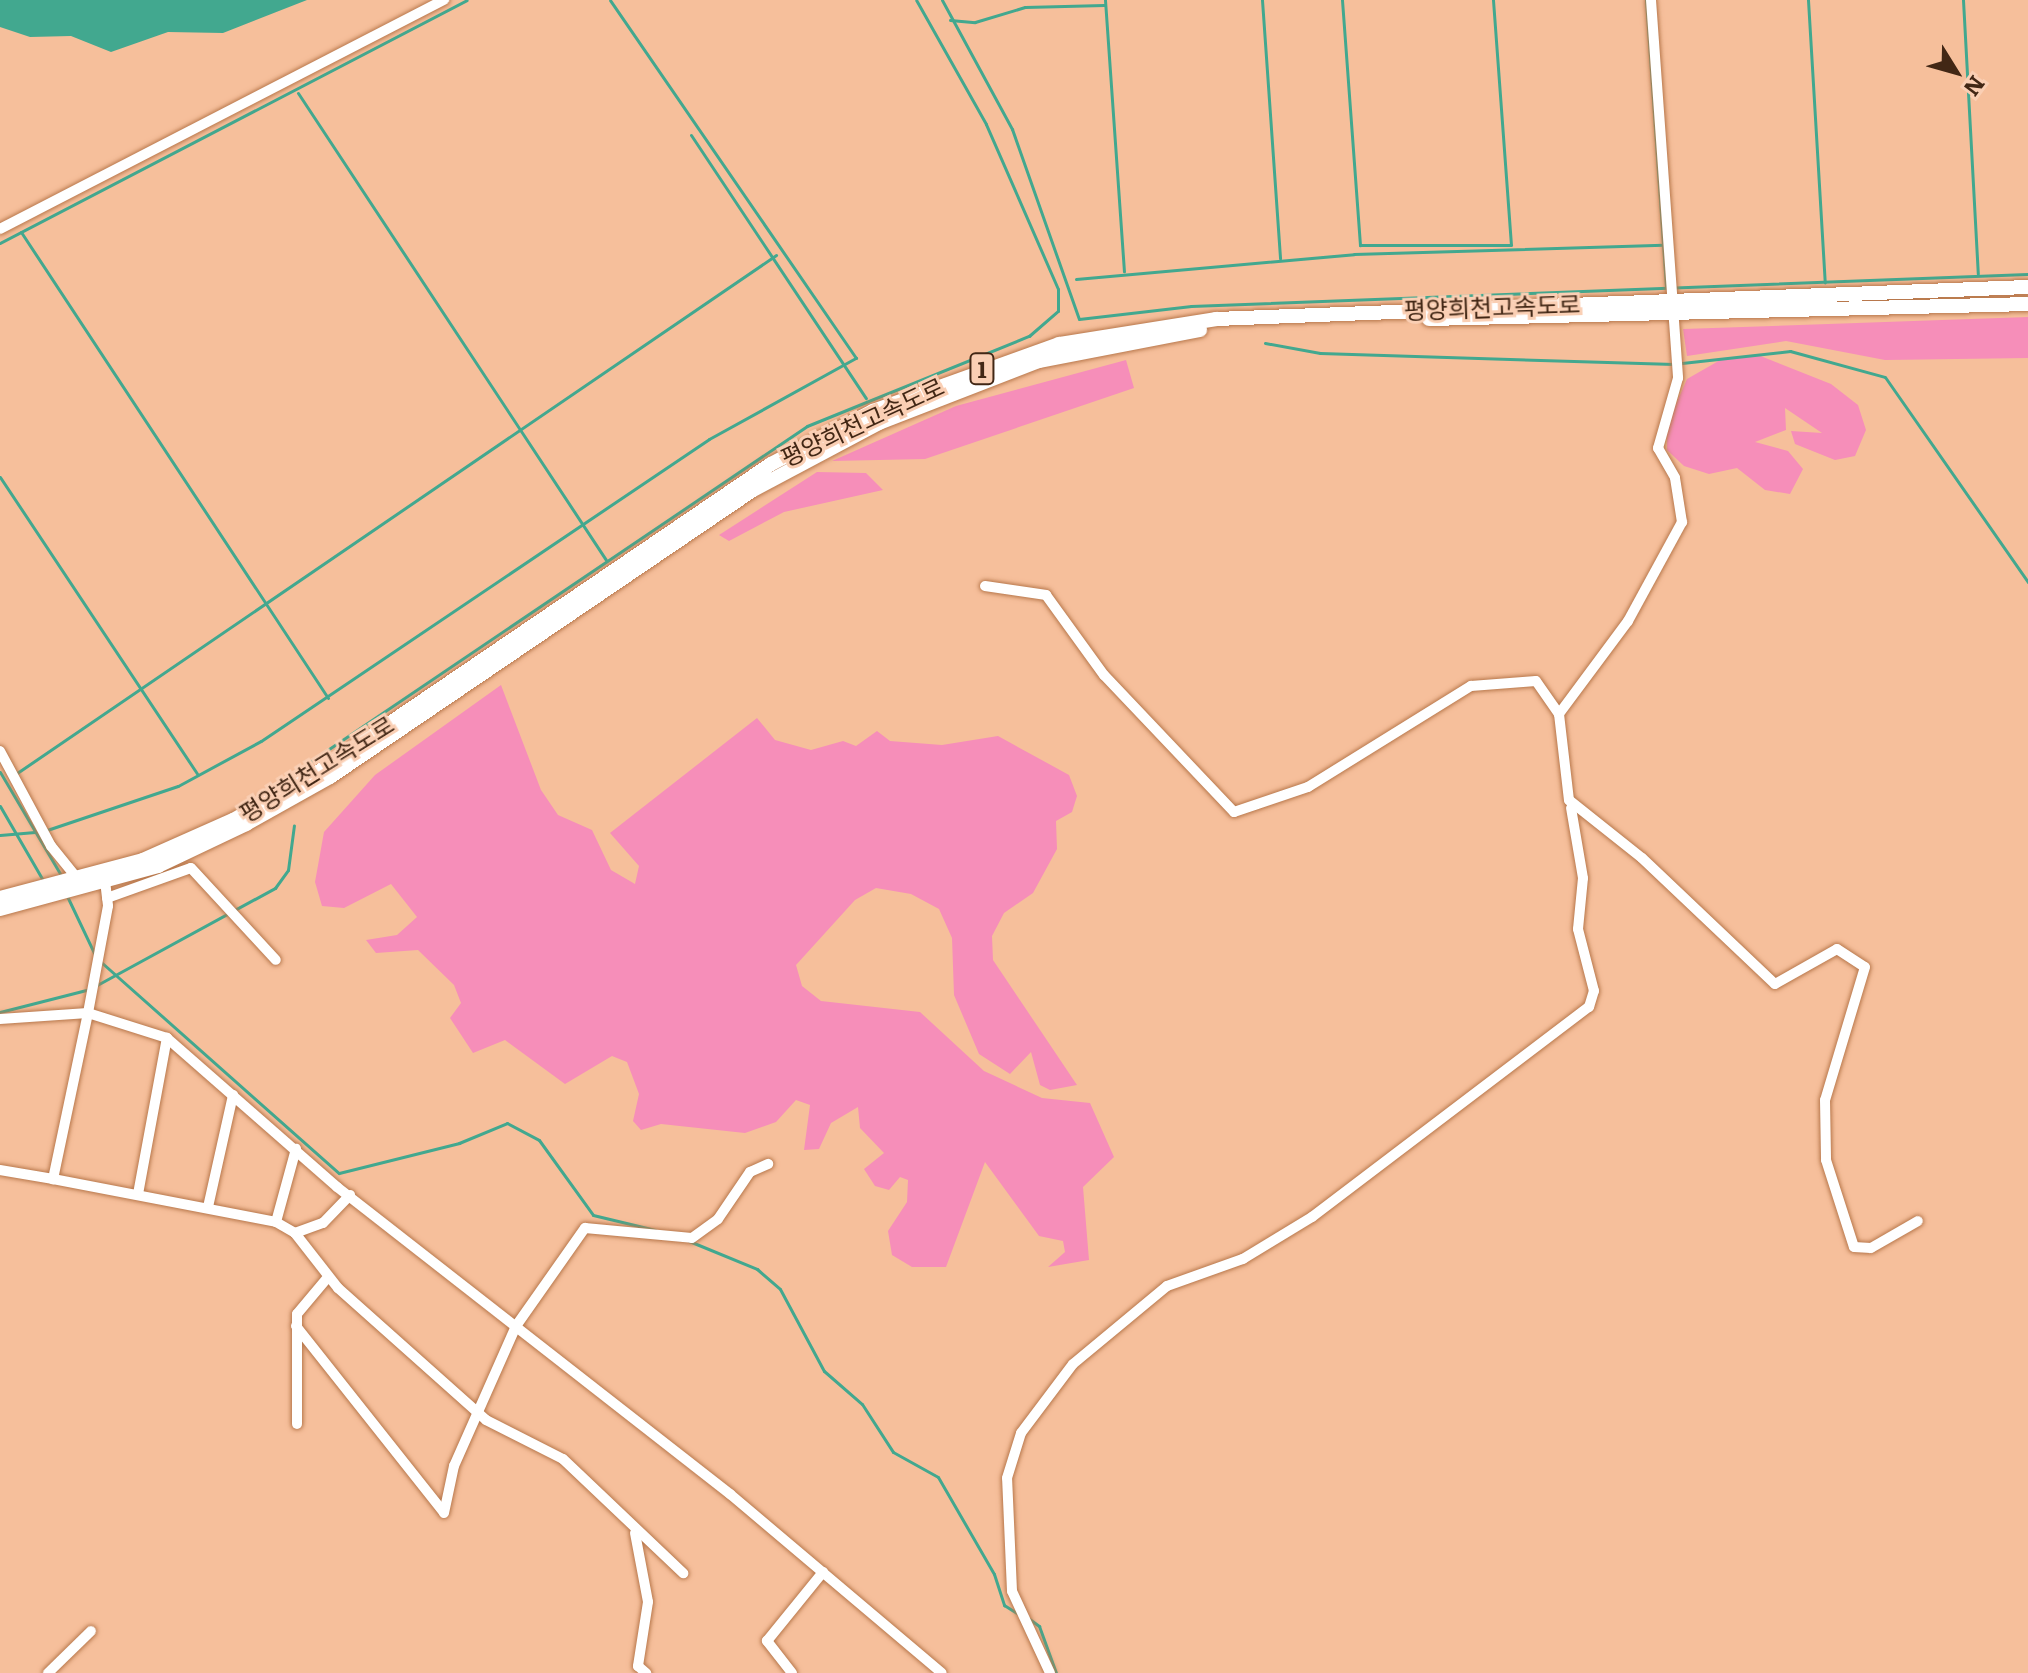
<!DOCTYPE html>
<html>
<head>
<meta charset="utf-8">
<style>
  body { margin:0 }
  #map { position:relative; width:2028px; height:1673px; overflow:hidden; background:#f6bf9b; font-family:Literata,"Noto Sans KR",serif }
  div>[style] { position:absolute }
  .green>* { inset:0; background:#f68eb9 }
  .water>* { inset:0; background:#42a88f }
  .stream>* { height:3px; margin:-1.5px; padding:0 1.5px; transform-origin:1.5px; border-radius:1.5px; background:#42a88f }
  .roads { filter:drop-shadow(0 0 2px #b8784c) drop-shadow(0 0 2px #b8784c) }
  .minor>* { height:10px; margin:-5px; padding:0 5px; transform-origin:5px; border-radius:5px; background:#fff }
  .highway>* { height:14px; margin:-7px; padding:0 7px; transform-origin:7px; border-radius:7px; background:#fff }
  span { translate:-50% -50%; white-space:nowrap; text-align:center; line-height:1.15; -webkit-text-stroke:6px #facfb4; paint-order:stroke }
  .shield-label span { padding:2px 6px; background:#facfb4; border:2px solid; border-radius:6px; -webkit-text-stroke-width:0 }
  .shield-label { font-size:22px; color:#422715; font-weight:700 }
  .street-label { font-size:24px; color:#422715 }
  .north { position:absolute; left:1916px; top:32px; width:80px; height:80px; -webkit-text-stroke:6px #facfb4; paint-order:stroke; rotate:127deg; font-size:22px; font-weight:700; line-height:32px; text-align:center; color:#422715 }
  .north::after { content:''; display:block; margin:auto; width:28px; height:36px; background:#422715; clip-path:polygon(50% 0,100% 100%,50% 72%,0 100%) }
</style>
</head>
<body>
<div id="map">
  <div class="green">
    <i style="clip-path:polygon(2028px 317px,2028px 358px,1885px 360px,1786px 341px,1687px 356px,1683px 329px)"></i>
    <i style="clip-path:polygon(1758px 355px,1831px 384px,1858px 405px,1866px 430px,1855px 456px,1835px 460px,1795px 444px,1791px 431px,1822px 433px,1785px 408px,1786px 430px,1755px 442px,1788px 451px,1803px 469px,1790px 494px,1765px 490px,1737px 468px,1709px 474px,1684px 466px,1667px 450px,1667px 425px,1687px 379px,1722px 359px)"></i>
    <i style="clip-path:polygon(1126px 360px,1134px 388px,925px 459px,832px 461px,956px 406px)"></i>
    <i style="clip-path:polygon(817px 472px,866px 473px,883px 490px,784px 512px,729px 541px,719px 535px)"></i>
    <i style="clip-path:polygon(501px 685px,541px 790px,558px 815px,592px 830px,611px 870px,635px 884px,639px 866px,610px 833px,757px 718px,775px 740px,811px 750px,843px 741px,856px 746px,877px 731px,890px 741px,942px 745px,998px 736px,1069px 775px,1077px 796px,1072px 812px,1056px 821px,1057px 849px,1033px 893px,1004px 913px,992px 936px,993px 960px,1077px 1085px,1050px 1090px,1040px 1085px,1031px 1052px,1010px 1074px,979px 1054px,954px 995px,952px 938px,939px 909px,911px 894px,876px 888px,855px 900px,796px 965px,802px 986px,821px 1001px,920px 1012px,984px 1071px,1042px 1098px,1090px 1103px,1114px 1157px,1083px 1187px,1089px 1260px,1048px 1267px,1065px 1252px,1063px 1241px,1039px 1236px,985px 1162px,946px 1267px,912px 1267px,892px 1255px,888px 1231px,907px 1202px,908px 1180px,900px 1177px,889px 1190px,875px 1186px,864px 1169px,884px 1153px,860px 1128px,858px 1107px,831px 1123px,819px 1149px,804px 1150px,810px 1105px,796px 1100px,776px 1122px,745px 1133px,661px 1124px,641px 1130px,633px 1121px,639px 1094px,627px 1062px,612px 1056px,565px 1084px,505px 1040px,473px 1053px,450px 1018px,461px 1003px,454px 985px,418px 950px,376px 953px,366px 940px,397px 935px,417px 917px,391px 884px,344px 908px,322px 906px,315px 882px,324px 832px,375px 775px)"></i>
  </div>
  <div class="water">
    <i style="clip-path:polygon(0 0,307px 0,223px 33px,168px 32px,111px 52px,71px 36px,30px 37px,0 27px)"></i>
  </div>
  <div class="stream">
    <i style="left:942px;top:0;width:147px;rotate:61.5deg"></i>
    <i style="left:1012px;top:129px;width:201px;rotate:70.6deg"></i>
    <i style="left:1079px;top:319px;width:113px;rotate:-6.6deg"></i>
    <i style="left:1191px;top:306px;width:838px;rotate:-2.19deg"></i>
    <i style="left:1105px;top:0;width:272px;rotate:86deg"></i>
    <i style="left:1262px;top:0;width:259px;rotate:86deg"></i>
    <i style="left:1342px;top:0;width:246px;rotate:85.8deg"></i>
    <i style="left:1360px;top:245px;width:151px"></i>
    <i style="left:1493px;top:0;width:245px;rotate:85.8deg"></i>
    <i style="left:1646px;top:0;width:288px;rotate:86deg"></i>
    <i style="left:1808px;top:0;width:283px;rotate:86.6deg"></i>
    <i style="left:1963px;top:0;width:274px;rotate:86.9deg"></i>
    <i style="left:950px;top:20px;width:25px;rotate:5deg"></i>
    <i style="left:975px;top:22px;width:52px;rotate:-16.7deg"></i>
    <i style="left:1025px;top:7px;width:79px;rotate:-1.5deg"></i>
    <i style="left:298px;top:93px;width:559px;rotate:56.59deg"></i>
    <i style="left:691px;top:135px;width:316px;rotate:56.4deg"></i>
    <i style="left:21px;top:232px;width:558px;rotate:56.62deg"></i>
    <i style="left:0;top:243px;width:526px;rotate:-27.49deg"></i>
    <i style="left:1076px;top:279px;width:279px;rotate:-5.1deg"></i>
    <i style="left:1354px;top:254px;width:309px;rotate:-1.7deg"></i>
    <i style="left:1265px;top:343px;width:56px;rotate:10.3deg"></i>
    <i style="left:1320px;top:353px;width:354px;rotate:1.8deg"></i>
    <i style="left:1682px;top:363px;width:109px;rotate:-6.3deg"></i>
    <i style="left:1790px;top:351px;width:98px;rotate:15.3deg"></i>
    <i style="left:1885px;top:377px;width:250px;rotate:55.1deg"></i>
    <i style="left:0;top:477px;width:356px;rotate:56.4deg"></i>
    <i style="left:0;top:772px;width:122px;rotate:59.4deg"></i>
    <i style="left:17px;top:773px;width:919px;rotate:-34.31deg"></i>
    <i style="left:283px;top:780px;width:632px;rotate:-34.04deg"></i>
    <i style="left:807px;top:426px;width:240px;rotate:-22.1deg"></i>
    <i style="left:1029px;top:336px;width:38px;rotate:-41deg"></i>
    <i style="left:1058px;top:311px;width:22px;rotate:-90deg"></i>
    <i style="left:1058px;top:289px;width:180px;rotate:-113.6deg"></i>
    <i style="left:986px;top:124px;width:142px;rotate:-119.4deg"></i>
    <i style="left:0;top:806px;width:88px;rotate:59.9deg"></i>
    <i style="left:47px;top:830px;width:138px;rotate:-18.6deg"></i>
    <i style="left:178px;top:786px;width:94px;rotate:-28.5deg"></i>
    <i style="left:261px;top:741px;width:540px;rotate:-33.98deg"></i>
    <i style="left:709px;top:439px;width:168px;rotate:-28.9deg"></i>
    <i style="left:856px;top:358px;width:434px;rotate:-124.5deg"></i>
    <i style="left:0;top:835px;width:35px;rotate:-5deg"></i>
    <i style="left:67px;top:896px;width:68px;rotate:64.6deg"></i>
    <i style="left:101px;top:962px;width:318px;rotate:41.6deg"></i>
    <i style="left:339px;top:1173px;width:124px;rotate:-14deg"></i>
    <i style="left:459px;top:1143px;width:52px;rotate:-22.6deg"></i>
    <i style="left:507px;top:1123px;width:36px;rotate:28deg"></i>
    <i style="left:539px;top:1140px;width:92px;rotate:54.2deg"></i>
    <i style="left:593px;top:1215px;width:64px;rotate:13.6deg"></i>
    <i style="left:97px;top:985px;width:203px;rotate:-28.6deg"></i>
    <i style="left:275px;top:888px;width:22px;rotate:-54deg"></i>
    <i style="left:288px;top:870px;width:45px;rotate:-82.4deg"></i>
    <i style="left:0;top:1012px;width:93px;rotate:-14.3deg"></i>
    <i style="left:689px;top:1241px;width:74px;rotate:22.4deg"></i>
    <i style="left:757px;top:1269px;width:30px;rotate:41deg"></i>
    <i style="left:780px;top:1289px;width:93px;rotate:61.8deg"></i>
    <i style="left:824px;top:1371px;width:50px;rotate:41deg"></i>
    <i style="left:862px;top:1404px;width:57px;rotate:57.1deg"></i>
    <i style="left:893px;top:1452px;width:51px;rotate:29.1deg"></i>
    <i style="left:938px;top:1477px;width:112px;rotate:60deg"></i>
    <i style="left:994px;top:1574px;width:33px;rotate:72deg"></i>
    <i style="left:1004px;top:1605px;width:19px;rotate:32deg"></i>
    <i style="left:1028px;top:1618px;width:14px;rotate:36deg"></i>
    <i style="left:1039px;top:1626px;width:50px;rotate:70.1deg"></i>
  </div>
  <div class="roads">
    <div class="minor">
      <i style="left:1651px;top:0;width:379px;rotate:85.9deg"></i>
      <i style="left:1678px;top:378px;width:73px;rotate:105.9deg"></i>
      <i style="left:1658px;top:448px;width:34px;rotate:60deg"></i>
      <i style="left:1675px;top:478px;width:45px;rotate:81deg"></i>
      <i style="left:1682px;top:522px;width:113px;rotate:118.6deg"></i>
      <i style="left:1628px;top:621px;width:116px;rotate:126.6deg"></i>
      <i style="left:1559px;top:714px;width:87px;rotate:83.4deg"></i>
      <i style="left:1569px;top:800px;width:93px;rotate:38.5deg"></i>
      <i style="left:1642px;top:858px;width:183px;rotate:43.5deg"></i>
      <i style="left:1775px;top:984px;width:71px;rotate:-29.4deg"></i>
      <i style="left:1837px;top:949px;width:33px;rotate:33deg"></i>
      <i style="left:1865px;top:967px;width:139px;rotate:106.7deg"></i>
      <i style="left:1825px;top:1100px;width:60px;rotate:89deg"></i>
      <i style="left:1826px;top:1160px;width:91px;rotate:72.2deg"></i>
      <i style="left:1854px;top:1247px;width:17px;rotate:3deg"></i>
      <i style="left:1871px;top:1248px;width:54px;rotate:-29.9deg"></i>
      <i style="left:0;top:229px;width:500px;rotate:-27.3deg"></i>
      <i style="left:985px;top:586px;width:62px;rotate:8.4deg"></i>
      <i style="left:1046px;top:595px;width:99px;rotate:54.1deg"></i>
      <i style="left:1104px;top:675px;width:189px;rotate:46.5deg"></i>
      <i style="left:1234px;top:812px;width:78px;rotate:-18.7deg"></i>
      <i style="left:1308px;top:787px;width:192px;rotate:-31.8deg"></i>
      <i style="left:1471px;top:686px;width:65px;rotate:-4.4deg"></i>
      <i style="left:1536px;top:681px;width:40px;rotate:55.1deg"></i>
      <i style="left:0;top:751px;width:108px;rotate:61.8deg"></i>
      <i style="left:51px;top:846px;width:41px;rotate:50.9deg"></i>
      <i style="left:105px;top:881px;width:25px;rotate:83deg"></i>
      <i style="left:108px;top:906px;width:109px;rotate:100.6deg"></i>
      <i style="left:88px;top:1013px;width:83px;rotate:17.6deg"></i>
      <i style="left:167px;top:1038px;width:226px;rotate:41.2deg"></i>
      <i style="left:337px;top:1187px;width:499px;rotate:38deg"></i>
      <i style="left:730px;top:1494px;width:277px;rotate:40.2deg"></i>
      <i style="left:107px;top:898px;width:89px;rotate:-19.7deg"></i>
      <i style="left:191px;top:868px;width:125px;rotate:47.3deg"></i>
      <i style="left:0;top:1019px;width:88px;rotate:-3.9deg"></i>
      <i style="left:88px;top:1013px;width:170px;rotate:101.9deg"></i>
      <i style="left:53px;top:1179px;width:227px;rotate:10.9deg"></i>
      <i style="left:276px;top:1222px;width:22px;rotate:30deg"></i>
      <i style="left:295px;top:1233px;width:30px;rotate:-20deg"></i>
      <i style="left:323px;top:1223px;width:39px;rotate:-46deg"></i>
      <i style="left:0;top:1170px;width:54px;rotate:9.6deg"></i>
      <i style="left:138px;top:1194px;width:159px;rotate:-79.5deg"></i>
      <i style="left:208px;top:1207px;width:115px;rotate:-77.4deg"></i>
      <i style="left:276px;top:1222px;width:76px;rotate:-74.7deg"></i>
      <i style="left:295px;top:1233px;width:70px;rotate:52deg"></i>
      <i style="left:338px;top:1288px;width:198px;rotate:41.7deg"></i>
      <i style="left:486px;top:1420px;width:86px;rotate:26.9deg"></i>
      <i style="left:563px;top:1459px;width:166px;rotate:43.5deg"></i>
      <i style="left:296px;top:1326px;width:238px;rotate:51.6deg"></i>
      <i style="left:444px;top:1513px;width:48px;rotate:-78deg"></i>
      <i style="left:454px;top:1466px;width:153px;rotate:-66.1deg"></i>
      <i style="left:516px;top:1326px;width:120px;rotate:-54.9deg"></i>
      <i style="left:585px;top:1228px;width:107px;rotate:5.3deg"></i>
      <i style="left:692px;top:1238px;width:32px;rotate:-36deg"></i>
      <i style="left:718px;top:1219px;width:57px;rotate:-55.8deg"></i>
      <i style="left:750px;top:1172px;width:20px;rotate:-24deg"></i>
      <i style="left:297px;top:1424px;width:110px;rotate:-90deg"></i>
      <i style="left:297px;top:1314px;width:48px;rotate:-50deg"></i>
      <i style="left:635px;top:1533px;width:70px;rotate:79.3deg"></i>
      <i style="left:648px;top:1602px;width:65px;rotate:98.9deg"></i>
      <i style="left:638px;top:1666px;width:11px;rotate:41deg"></i>
      <i style="left:48px;top:1673px;width:60px;rotate:-44.3deg"></i>
      <i style="left:792px;top:1673px;width:41px;rotate:-128deg"></i>
      <i style="left:767px;top:1641px;width:89px;rotate:-50.9deg"></i>
      <i style="left:1050px;top:1673px;width:90px;rotate:-114.9deg"></i>
      <i style="left:1012px;top:1591px;width:113px;rotate:-92.5deg"></i>
      <i style="left:1007px;top:1478px;width:47px;rotate:-72.7deg"></i>
      <i style="left:1021px;top:1433px;width:86px;rotate:-53deg"></i>
      <i style="left:1073px;top:1364px;width:122px;rotate:-39.7deg"></i>
      <i style="left:1167px;top:1286px;width:81px;rotate:-19.6deg"></i>
      <i style="left:1243px;top:1259px;width:81px;rotate:-31.3deg"></i>
      <i style="left:1312px;top:1217px;width:348px;rotate:-37.2deg"></i>
      <i style="left:1589px;top:1007px;width:17px;rotate:-73deg"></i>
      <i style="left:1594px;top:991px;width:64px;rotate:-104.5deg"></i>
      <i style="left:1578px;top:929px;width:51px;rotate:-84.4deg"></i>
      <i style="left:1583px;top:878px;width:71px;rotate:-99.7deg"></i>
    </div>
    <div class="highway">
      <i style="left:1429px;top:319px;width:599px;rotate:-1.43deg"></i>
      <i style="left:0;top:898px;width:148px;rotate:-14.9deg"></i>
      <i style="left:143px;top:860px;width:98px;rotate:-24deg"></i>
      <i style="left:233px;top:820px;width:98px;rotate:-29.5deg"></i>
      <i style="left:318px;top:772px;width:548px;rotate:-34.21deg"></i>
      <i style="left:771px;top:464px;width:115px;rotate:-27.5deg"></i>
      <i style="left:873px;top:411px;width:198px;rotate:-19.8deg"></i>
      <i style="left:1059px;top:344px;width:159px;rotate:-9deg"></i>
      <i style="left:1216px;top:319px;width:813px;rotate:-2.26deg"></i>
      <i style="left:0;top:909px;width:164px;rotate:-15.2deg"></i>
      <i style="left:158px;top:866px;width:98px;rotate:-25.5deg"></i>
      <i style="left:246px;top:824px;width:96px;rotate:-29.2deg"></i>
      <i style="left:330px;top:777px;width:511px;rotate:-34.16deg"></i>
      <i style="left:753px;top:490px;width:143px;rotate:-28deg"></i>
      <i style="left:879px;top:423px;width:172px;rotate:-21.2deg"></i>
      <i style="left:1039px;top:361px;width:164px;rotate:-10.9deg"></i>
    </div>
  </div>
  <div class="shield-label">
    <span style="left:982px;top:369px">1</span>
  </div>
  <div class="street-label">
    <span style="left:1492px;top:306px;rotate:-2deg">평양희천고속도로</span>
    <span style="left:862px;top:421px;rotate:-25deg">평양희천고속도로</span>
    <span style="left:316px;top:768px;rotate:-32deg">평양희천고속도로</span>
  </div>
  <div class="north">N</div>
</div>
</body>
</html>
